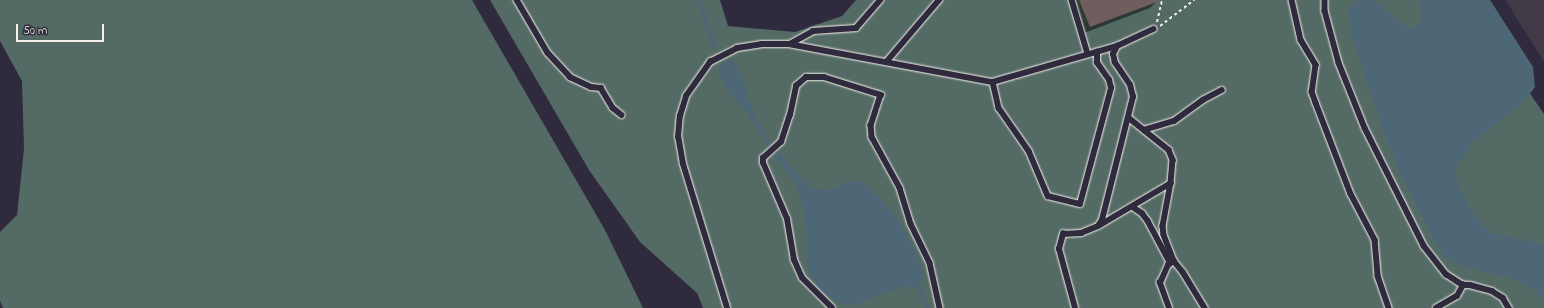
<!DOCTYPE html>
<html>
<head>
<meta charset="utf-8">
<style>
  body { margin:0 }
  #map { position:relative; width:1544px; height:308px; overflow:hidden; background:#2f2a3d; font-family:"Indie Flower",sans-serif }
  div>[style] { position:absolute }
  .built>* { inset:0; background:#423a47 }
  .green>* { inset:0; background:#546a65 }
  .water>* { inset:0; background:#4d6776 }
  .shadow>* { inset:0; background:#0007 }
  .stream>* { height:3.5px; margin:-1.75px; padding:0 1.75px; transform-origin:1.75px; border-radius:1.75px; background:#4d6776 }
  .building>* { inset:0; background:#705e5e }
  .path>* { height:2px; margin-top:-1px; transform-origin:0; background:repeating-linear-gradient(90deg,#f4f1e8 0 3px,transparent 0 6px) }
  .roads { filter:drop-shadow(0 0 1px #f4f1e8) drop-shadow(0 0 1px #f4f1e8) }
  .service>* { height:5.5px; margin:-2.75px; padding:0 2.75px; transform-origin:2.75px; border-radius:2.75px; background:#2f2a3d }
  span { translate:-50% -50%; white-space:nowrap; text-align:center; line-height:1.15; -webkit-text-stroke:4px #2f2a3d; paint-order:stroke }
  .scale { position:absolute; left:16px; top:24px; width:88px; height:18px; box-sizing:border-box; border:2px solid #f4f1e8; border-top:0; padding-left:5px; font-size:12px; line-height:14px; white-space:nowrap; color:#f4f1e8; -webkit-text-stroke:3px #2f2a3d; paint-order:stroke }
</style>
</head>
<body>
<div id="map">
  <div class="built">
    <i style="clip-path:polygon(1506px 0,1544px 0,1544px 62px,1515px 16px)"></i>
  </div>
  <div class="green">
    <i style="clip-path:polygon(0 0,472px 0,605px 230px,643px 308px,3px 308px,0 301px,0 232px,17px 215px,24px 149px,22px 81px,0 41px)"></i>
    <i style="clip-path:polygon(490px 0,720px 0,728px 26px,795px 32px,842px 16px,856px 0,1466px 0,1544px 114px,1544px 308px,703px 308px,697px 293px,640px 242px,589px 170px)"></i>
  </div>
  <div class="water">
    <i style="clip-path:polygon(1357px 0,1376px 1px,1402px 25px,1415px 29px,1422px 17px,1419px 0,1490px 0,1533px 67px,1535px 87px,1526px 99px,1473px 142px,1457px 165px,1455px 173px,1460px 190px,1476px 217px,1490px 233px,1544px 244px,1544px 304px,1539px 294px,1518px 280px,1458px 265px,1445px 257px,1434px 239px,1401px 175px,1379px 118px,1351px 33px,1349px 9px)"></i>
    <i style="clip-path:polygon(732px 59px,740px 71px,752px 109px,768px 139px,790px 166px,813px 189px,830px 190px,852px 181px,862px 182px,869px 187px,897px 218px,910px 242px,921px 265px,922px 284px,902px 287px,851px 306px,834px 300px,818px 288px,809px 271px,805px 214px,796px 184px,775px 157px,746px 112px,728px 91px,719px 75px,719px 66px)"></i>
  </div>
  <div class="shadow">
    <i style="clip-path:polygon(1071px 0,1155px 0,1156px 2px,1150px 8px,1084px 33px)"></i>
  </div>
  <div class="stream">
    <i style="left:699px;top:0;width:48px;rotate:70.4deg"></i>
    <i style="left:911px;top:282px;width:13px;rotate:39deg"></i>
    <i style="left:921px;top:290px;width:19px;rotate:69deg"></i>
  </div>
  <div class="building">
    <i style="clip-path:polygon(1079px 0,1156px 0,1157px 2px,1090px 27px)"></i>
  </div>
  <div class="path">
    <i style="left:1157px;top:22px;width:23px;rotate:-77deg"></i>
    <i style="left:1160px;top:26px;width:43px;rotate:-37.4deg"></i>
  </div>
  <div class="roads">
    <div class="service">
      <i style="left:517px;top:0;width:61px;rotate:59.7deg"></i>
      <i style="left:548px;top:53px;width:33px;rotate:47deg"></i>
      <i style="left:570px;top:77px;width:23px;rotate:25deg"></i>
      <i style="left:591px;top:87px;width:10px;rotate:6deg"></i>
      <i style="left:601px;top:88px;width:23px;rotate:59deg"></i>
      <i style="left:613px;top:108px;width:11px;rotate:38deg"></i>
      <i style="left:1072px;top:0;width:56px;rotate:73.5deg"></i>
      <i style="left:1292px;top:0;width:41px;rotate:77.3deg"></i>
      <i style="left:1301px;top:40px;width:29px;rotate:59deg"></i>
      <i style="left:1316px;top:65px;width:27px;rotate:98deg"></i>
      <i style="left:1312px;top:92px;width:12px;rotate:70deg"></i>
      <i style="left:1316px;top:103px;width:97px;rotate:69deg"></i>
      <i style="left:1351px;top:194px;width:52px;rotate:62.4deg"></i>
      <i style="left:1375px;top:240px;width:36px;rotate:85deg"></i>
      <i style="left:1378px;top:276px;width:34px;rotate:71deg"></i>
      <i style="left:1325px;top:0;width:11px;rotate:90deg"></i>
      <i style="left:1325px;top:11px;width:54px;rotate:74.9deg"></i>
      <i style="left:1339px;top:63px;width:70px;rotate:68.2deg"></i>
      <i style="left:1365px;top:128px;width:132px;rotate:63.4deg"></i>
      <i style="left:1424px;top:246px;width:36px;rotate:52deg"></i>
      <i style="left:1446px;top:274px;width:20px;rotate:33deg"></i>
      <i style="left:790px;top:44px;width:26px;rotate:-29deg"></i>
      <i style="left:813px;top:31px;width:43px;rotate:-4deg"></i>
      <i style="left:856px;top:28px;width:37px;rotate:-49deg"></i>
      <i style="left:888px;top:60px;width:79px;rotate:-49.6deg"></i>
      <i style="left:993px;top:82px;width:27px;rotate:77deg"></i>
      <i style="left:999px;top:108px;width:52px;rotate:55.1deg"></i>
      <i style="left:1029px;top:151px;width:49px;rotate:67.1deg"></i>
      <i style="left:1048px;top:196px;width:33px;rotate:14deg"></i>
      <i style="left:1080px;top:204px;width:120px;rotate:-75deg"></i>
      <i style="left:1111px;top:88px;width:8px;rotate:-104deg"></i>
      <i style="left:1109px;top:80px;width:21px;rotate:-125deg"></i>
      <i style="left:1097px;top:63px;width:11px;rotate:-90deg"></i>
      <i style="left:1129px;top:118px;width:51px;rotate:38.7deg"></i>
      <i style="left:1169px;top:150px;width:11px;rotate:68deg"></i>
      <i style="left:1173px;top:160px;width:23px;rotate:95deg"></i>
      <i style="left:1144px;top:130px;width:31px;rotate:-17deg"></i>
      <i style="left:1174px;top:121px;width:36px;rotate:-36deg"></i>
      <i style="left:1203px;top:100px;width:21px;rotate:-28deg"></i>
      <i style="left:1133px;top:207px;width:11px;rotate:34deg"></i>
      <i style="left:1142px;top:213px;width:10px;rotate:53deg"></i>
      <i style="left:1148px;top:221px;width:47px;rotate:61.8deg"></i>
      <i style="left:1100px;top:225px;width:82px;rotate:-30.6deg"></i>
      <i style="left:1171px;top:183px;width:44px;rotate:100.5deg"></i>
      <i style="left:1163px;top:226px;width:9px;rotate:84deg"></i>
      <i style="left:1164px;top:235px;width:28px;rotate:69deg"></i>
      <i style="left:727px;top:308px;width:151px;rotate:-107deg"></i>
      <i style="left:683px;top:164px;width:27px;rotate:-100deg"></i>
      <i style="left:678px;top:137px;width:21px;rotate:-85deg"></i>
      <i style="left:680px;top:116px;width:21px;rotate:-73deg"></i>
      <i style="left:686px;top:96px;width:42px;rotate:-54.8deg"></i>
      <i style="left:710px;top:62px;width:30px;rotate:-27deg"></i>
      <i style="left:737px;top:48px;width:24px;rotate:-9deg"></i>
      <i style="left:761px;top:44px;width:28px"></i>
      <i style="left:789px;top:44px;width:208px;rotate:10.6deg"></i>
      <i style="left:993px;top:82px;width:129px;rotate:-16.2deg"></i>
      <i style="left:1117px;top:46px;width:40px;rotate:-25deg"></i>
      <i style="left:832px;top:308px;width:42px;rotate:-135deg"></i>
      <i style="left:802px;top:278px;width:20px;rotate:-114deg"></i>
      <i style="left:794px;top:260px;width:42px;rotate:-99.7deg"></i>
      <i style="left:787px;top:219px;width:61px;rotate:-113.2deg"></i>
      <i style="left:763px;top:163px;width:5px;rotate:-90deg"></i>
      <i style="left:763px;top:158px;width:24px;rotate:-42deg"></i>
      <i style="left:781px;top:142px;width:28px;rotate:-72deg"></i>
      <i style="left:790px;top:115px;width:30px;rotate:-78deg"></i>
      <i style="left:796px;top:86px;width:13px;rotate:-42deg"></i>
      <i style="left:806px;top:77px;width:18px"></i>
      <i style="left:824px;top:77px;width:60px;rotate:17.5deg"></i>
      <i style="left:881px;top:95px;width:32px;rotate:108deg"></i>
      <i style="left:871px;top:125px;width:12px;rotate:85deg"></i>
      <i style="left:872px;top:137px;width:58px;rotate:61.2deg"></i>
      <i style="left:900px;top:188px;width:38px;rotate:73deg"></i>
      <i style="left:911px;top:224px;width:43px;rotate:64deg"></i>
      <i style="left:930px;top:263px;width:46px;rotate:77.5deg"></i>
      <i style="left:1075px;top:308px;width:61px;rotate:-105.2deg"></i>
      <i style="left:1059px;top:249px;width:16px;rotate:-75deg"></i>
      <i style="left:1063px;top:234px;width:18px;rotate:-3deg"></i>
      <i style="left:1081px;top:233px;width:18px;rotate:-22deg"></i>
      <i style="left:1098px;top:226px;width:7px;rotate:-56deg"></i>
      <i style="left:1102px;top:220px;width:127px;rotate:-75.9deg"></i>
      <i style="left:1133px;top:97px;width:12px;rotate:-104deg"></i>
      <i style="left:1130px;top:85px;width:27px;rotate:-124deg"></i>
      <i style="left:1115px;top:63px;width:9px;rotate:-103deg"></i>
      <i style="left:1113px;top:54px;width:9px;rotate:-63deg"></i>
      <i style="left:1169px;top:308px;width:27px;rotate:-110deg"></i>
      <i style="left:1160px;top:283px;width:20px;rotate:-66deg"></i>
      <i style="left:1168px;top:265px;width:7px;rotate:-34deg"></i>
      <i style="left:1174px;top:261px;width:14px;rotate:51deg"></i>
      <i style="left:1183px;top:272px;width:42px;rotate:58.6deg"></i>
      <i style="left:1436px;top:308px;width:24px;rotate:-30deg"></i>
      <i style="left:1457px;top:296px;width:13px;rotate:-61deg"></i>
      <i style="left:1463px;top:285px;width:7px"></i>
      <i style="left:1470px;top:285px;width:23px;rotate:15deg"></i>
      <i style="left:1492px;top:291px;width:13px;rotate:32deg"></i>
      <i style="left:1503px;top:298px;width:12px;rotate:59deg"></i>
    </div>
  </div>
  <div class="scale">50 m</div>
</div>
</body>
</html>
